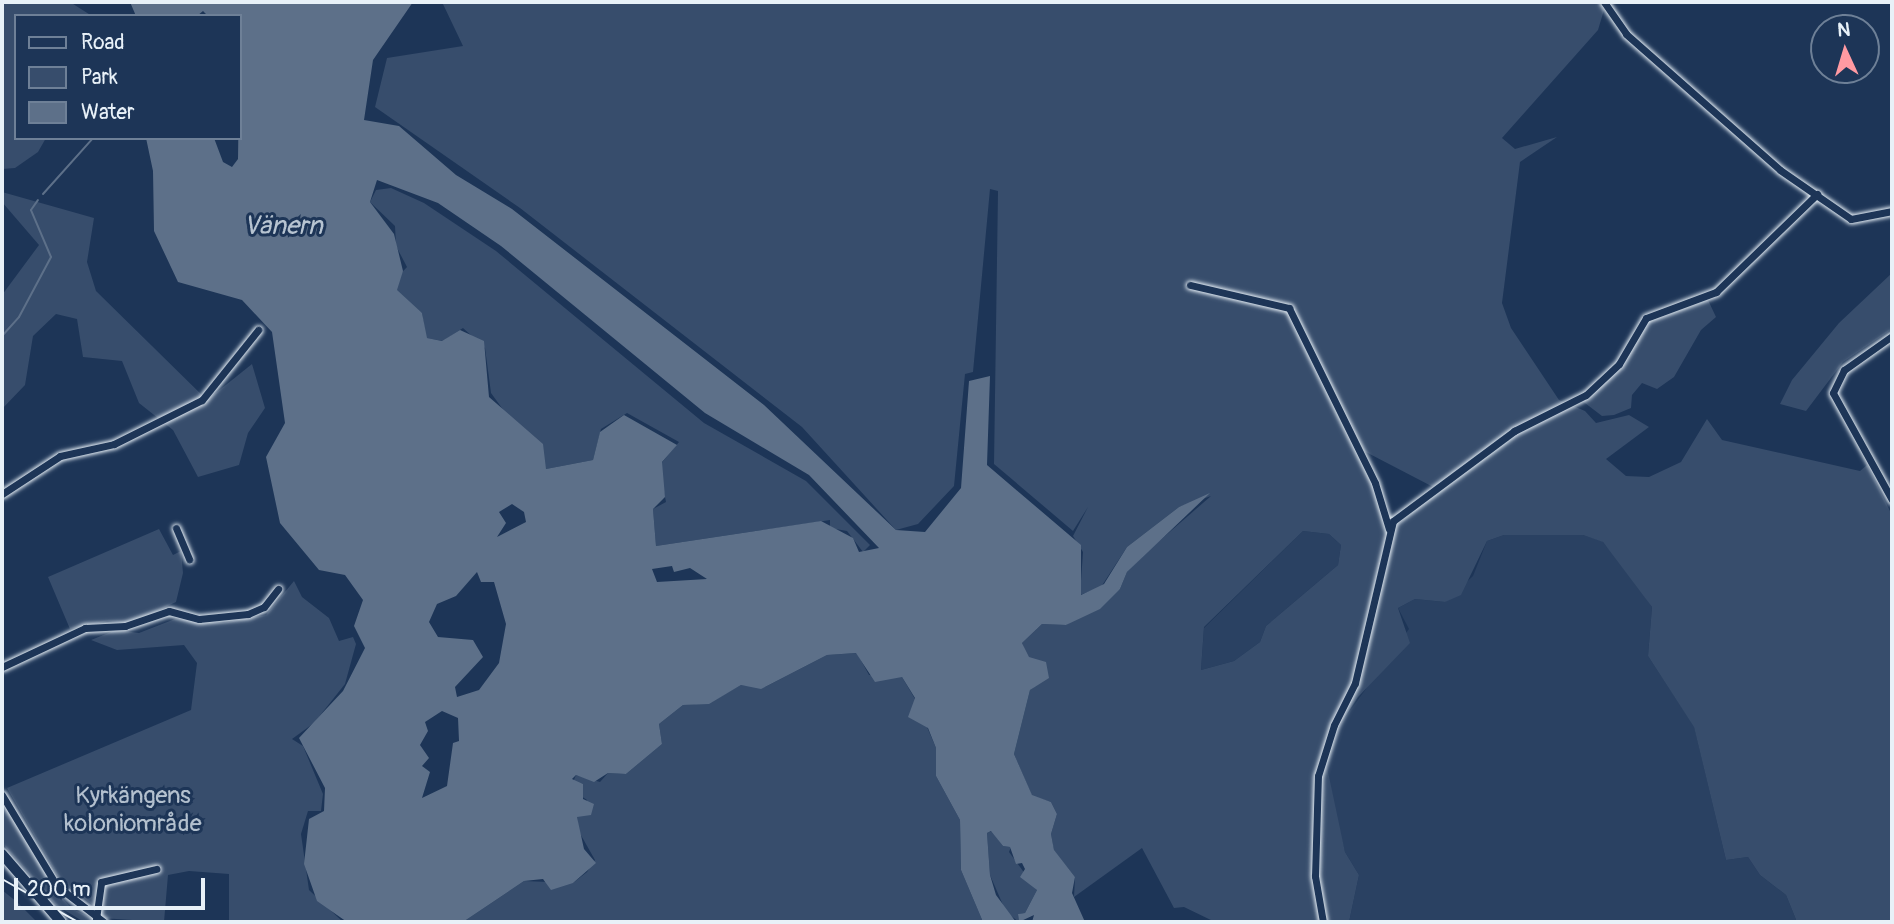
<!DOCTYPE html>
<html>
<head>
<meta charset="utf-8">
<style>
  body { margin:0 }
  #map { position:relative; width:1894px; height:924px; overflow:hidden; background:#1d3557; font-family:Pangolin,sans-serif }
  div>[style] { position:absolute }
  .built>* { inset:0; background:#2a4162 }
  .green>* { inset:0; background:#374d6c }
  .water>* { inset:0; background:#5d7089 }
  .stream>* { height:2px; margin:-1px; padding:0 1px; transform-origin:1px; border-radius:1px; background:#5d7089 }
  .roads { filter:drop-shadow(0 0 2px #e8f1f8) drop-shadow(0 0 2px #e8f1f8) }
  .street>* { height:7px; margin:-3.5px; padding:0 3.5px; transform-origin:3.5px; border-radius:3.5px; background:#1d3557 }
  .rail>* { height:2px; margin:-1px; padding:0 1px; transform-origin:1px; border-radius:1px; background:#e8f1f8 }
  .bridges { filter:drop-shadow(0 0 2px #e8f1f8) drop-shadow(0 0 2px #e8f1f8) }
  .secondary-bridge>* { height:10px; margin:-5px; padding:0 5px; transform-origin:5px; border-radius:5px; background:#1d3557 }
  span { translate:-50% -50%; white-space:nowrap; text-align:center; line-height:1.15; -webkit-text-stroke:6px #1d3557; paint-order:stroke }
  .park-label { font-size:24px; color:#b3c0ce }
  .water-label { font-size:26px; color:#b7c4d1; font-style:italic }
  .frame { position:absolute; inset:0; border:4px solid #e8f1f8; pointer-events:none }
  .legend { position:absolute; left:14px; top:14px; width:228px; height:126px; box-sizing:border-box; background:#1d3557; border:2px solid #6e8097; margin:0; padding:9px 12px; list-style:none; font-size:21px; color:#e8f1f8 }
  .legend li { display:flex; align-items:center; gap:14px; height:35px }
  .legend b { width:35px; border:2px solid #6e8097 }
  .north { position:absolute; left:1810px; top:14px; width:70px; height:70px; box-sizing:border-box; background:#1d3557; border:2px solid #6e8097; border-radius:50%; rotate:356deg; font-size:19px; font-weight:700; line-height:28px; text-align:center; color:#e8f1f8 }
  .north::after { content:''; display:block; margin:auto; width:24px; height:32px; background:#ff9aa2; clip-path:polygon(50% 0,100% 100%,50% 72%,0 100%) }
  .scale { position:absolute; left:14px; top:878px; width:191px; height:32px; box-sizing:border-box; border:4px solid #e8f1f8; border-top:0; padding-left:9px; font-size:21px; line-height:24px; white-space:nowrap; color:#e8f1f8; -webkit-text-stroke:5px #1d3557; paint-order:stroke }
</style>
</head>
<body>
<div id="map">
  <div class="built">
    <i style="clip-path:polygon(1303px 531px,1329px 534px,1341px 545px,1338px 565px,1266px 626px,1260px 642px,1234px 661px,1201px 670px,1204px 628px)"></i>
    <i style="clip-path:polygon(1504px 535px,1583px 535px,1602px 541px,1624px 566px,1652px 607px,1648px 656px,1694px 726px,1726px 860px,1748px 857px,1760px 875px,1786px 895px,1797px 922px,1349px 922px,1359px 875px,1345px 852px,1333px 806px,1327px 768px,1337px 729px,1409px 629px,1398px 608px,1415px 599px,1445px 602px,1473px 576px,1487px 541px)"></i>
  </div>
  <div class="green">
    <i style="clip-path:polygon(2px 2px,70px 2px,92px 16px,16px 16px,16px 138px,46px 138px,38px 152px,15px 168px,2px 169px)"></i>
    <i style="clip-path:polygon(evenodd,442px 2px,1598px 2px,1604px 10px,1598px 30px,1502px 138px,1515px 149px,1557px 137px,1520px 162px,1502px 303px,1511px 328px,1559px 400px,1585px 411px,1596px 423px,1629px 415px,1649px 427px,1606px 459px,1626px 476px,1649px 477px,1681px 462px,1707px 419px,1722px 440px,1860px 471px,1867px 465px,1892px 515px,1892px 922px,1797px 922px,1786px 895px,1760px 875px,1748px 857px,1726px 860px,1694px 727px,1648px 656px,1652px 607px,1603px 542px,1583px 535px,1504px 535px,1487px 541px,1461px 595px,1445px 602px,1415px 599px,1398px 608px,1410px 643px,1358px 697px,1337px 729px,1327px 767px,1345px 852px,1359px 875px,1349px 922px,1215px 922px,1184px 907px,1174px 908px,1142px 848px,1074px 897px,1075px 877px,1054px 851px,1051px 834px,1057px 814px,1051px 802px,1032px 796px,1014px 754px,1030px 690px,1038px 684px,1022px 643px,1042px 624px,1066px 625px,1120px 589px,1127px 572px,1150px 549px,1211px 496px,1179px 507px,1127px 547px,1101px 587px,1080px 595px,1083px 552px,1073px 536px,1088px 507px,1073px 531px,994px 464px,998px 191px,990px 189px,973px 372px,965px 374px,954px 486px,918px 524px,896px 530px,802px 427px,520px 208px,375px 107px,387px 58px,463px 46px,442px 2px,1362px 450px,1439px 490px,1393px 529px,1385px 516px,1383px 491px,1362px 450px,442px 2px,1303px 531px,1329px 534px,1341px 545px,1338px 565px,1266px 626px,1260px 642px,1234px 661px,1201px 670px,1204px 627px,1303px 531px)"></i>
    <i style="clip-path:polygon(391px 188px,424px 203px,496px 251px,704px 423px,806px 481px,870px 545px,863px 552px,847px 531px,830px 528px,830px 520px,656px 546px,653px 509px,666px 502px,659px 466px,679px 442px,627px 413px,601px 429px,593px 460px,546px 469px,491px 393px,485px 348px,463px 328px,443px 341px,426px 338px,422px 313px,402px 302px,393px 282px,407px 267px,396px 246px,395px 226px,370px 202px,376px 190px)"></i>
    <i style="clip-path:polygon(2px 192px,94px 218px,87px 262px,96px 291px,207px 400px,252px 364px,265px 408px,248px 433px,239px 465px,198px 477px,173px 430px,139px 403px,122px 361px,83px 357px,77px 319px,56px 314px,33px 336px,25px 385px,2px 409px,2px 295px,39px 245px,2px 202px)"></i>
    <i style="clip-path:polygon(1892px 273px,1892px 329px,1843px 362px,1806px 411px,1780px 404px,1792px 380px,1839px 323px)"></i>
    <i style="clip-path:polygon(1708px 300px,1716px 317px,1701px 330px,1674px 377px,1657px 389px,1642px 383px,1632px 395px,1631px 408px,1614px 415px,1602px 416px,1581px 400px,1622px 363px,1646px 323px)"></i>
    <i style="clip-path:polygon(159px 529px,173px 555px,181px 551px,183px 573px,176px 602px,132px 623px,108px 621px,70px 629px,48px 577px)"></i>
    <i style="clip-path:polygon(294px 581px,302px 597px,329px 618px,339px 641px,353px 637px,356px 644px,345px 684px,314px 723px,292px 739px,303px 746px,323px 794px,321px 811px,308px 811px,301px 834px,309px 890px,343px 922px,229px 922px,229px 874px,189px 871px,168px 875px,164px 922px,100px 918px,101px 911px,60px 880px,7px 788px,191px 710px,197px 663px,184px 645px,117px 650px,91px 640px,116px 630px,139px 633px,175px 619px,223px 623px,266px 615px)"></i>
    <i style="clip-path:polygon(857px 653px,869px 675px,902px 677px,915px 699px,936px 748px,936px 776px,960px 820px,961px 870px,983px 922px,463px 922px,524px 881px,573px 883px,587px 872px,595px 860px,578px 830px,577px 817px,587px 800px,581px 796px,583px 784px,573px 782px,576px 775px,600px 782px,608px 773px,626px 774px,662px 744px,659px 724px,683px 705px,709px 703px,741px 685px,765px 687px,827px 655px)"></i>
    <i style="clip-path:polygon(2px 801px,55px 890px,71px 908px,99px 922px,84px 922px,56px 905px,2px 843px)"></i>
    <i style="clip-path:polygon(992px 831px,1003px 846px,1011px 847px,1009px 852px,1037px 890px,1025px 913px,1018px 914px,1019px 922px,1006px 912px,990px 875px,987px 833px)"></i>
    <i style="clip-path:polygon(2px 890px,17px 902px,37px 922px,2px 922px)"></i>
  </div>
  <div class="water">
    <i style="clip-path:polygon(evenodd,130px 2px,413px 2px,373px 60px,364px 120px,399px 126px,456px 175px,512px 209px,764px 405px,896px 530px,925px 532px,961px 488px,969px 381px,990px 376px,987px 465px,1081px 545px,1081px 595px,1104px 584px,1127px 547px,1179px 507px,1210px 493px,1127px 572px,1120px 589px,1100px 609px,1066px 625px,1042px 624px,1022px 643px,1029px 657px,1046px 662px,1049px 678px,1030px 690px,1014px 754px,1032px 795px,1051px 802px,1057px 814px,1051px 834px,1054px 850px,1075px 877px,1072px 893px,1085px 922px,1032px 922px,1034px 915px,1019px 922px,1018px 914px,1025px 913px,1037px 890px,1020px 877px,1025px 869px,1022px 863px,1016px 864px,1010px 847px,1003px 846px,991px 831px,987px 833px,990px 875px,996px 895px,1016px 922px,983px 922px,961px 870px,960px 820px,936px 776px,936px 748px,928px 728px,908px 717px,915px 698px,902px 677px,875px 682px,856px 653px,827px 655px,761px 689px,741px 685px,709px 704px,683px 705px,659px 724px,662px 744px,626px 774px,608px 773px,594px 782px,576px 775px,572px 779px,583px 784px,583px 799px,594px 804px,591px 815px,577px 817px,584px 849px,596px 863px,573px 883px,551px 890px,543px 879px,524px 881px,463px 922px,347px 922px,317px 901px,304px 864px,309px 819px,324px 811px,325px 788px,299px 738px,343px 691px,365px 648px,354px 626px,363px 600px,345px 575px,319px 570px,280px 523px,266px 457px,285px 423px,272px 332px,242px 300px,178px 282px,154px 231px,153px 171px,146px 138px,214px 138px,223px 162px,232px 167px,238px 159px,240px 16px,208px 16px,203px 11px,197px 16px,136px 16px,130px 2px,377px 180px,438px 203px,501px 246px,705px 413px,809px 475px,879px 548px,859px 552px,853px 538px,821px 521px,656px 546px,653px 509px,665px 497px,662px 462px,677px 445px,624px 415px,600px 432px,593px 460px,546px 469px,543px 444px,489px 397px,484px 341px,460px 330px,442px 341px,427px 338px,422px 313px,397px 290px,403px 271px,394px 234px,370px 202px,377px 180px,130px 2px,512px 504px,524px 512px,526px 522px,497px 537px,506px 523px,499px 512px,512px 504px,130px 2px,672px 566px,674px 572px,690px 568px,707px 579px,657px 582px,652px 569px,672px 566px,130px 2px,477px 572px,481px 582px,494px 582px,506px 624px,499px 663px,479px 690px,457px 697px,455px 687px,483px 657px,473px 640px,438px 637px,429px 622px,437px 604px,456px 596px,477px 572px,130px 2px,442px 711px,458px 718px,459px 741px,453px 743px,447px 786px,422px 798px,430px 772px,422px 766px,429px 758px,420px 745px,428px 731px,425px 722px,442px 711px)"></i>
  </div>
  <div class="stream">
    <i style="left:43px;top:194px;width:75px;rotate:-48.2deg"></i>
    <i style="left:2px;top:336px;width:25px;rotate:-48deg"></i>
    <i style="left:19px;top:317px;width:68px;rotate:-61.9deg"></i>
    <i style="left:51px;top:257px;width:51px;rotate:-113.1deg"></i>
    <i style="left:31px;top:210px;width:12px;rotate:-55deg"></i>
  </div>
  <div class="roads">
    <div class="street">
      <i style="left:1604px;top:2px;width:39px;rotate:55deg"></i>
      <i style="left:1626px;top:34px;width:205px;rotate:41.4deg"></i>
      <i style="left:1780px;top:170px;width:86px;rotate:34.6deg"></i>
      <i style="left:1851px;top:219px;width:42px;rotate:-11deg"></i>
      <i style="left:1190px;top:285px;width:102px;rotate:13.1deg"></i>
      <i style="left:1289px;top:308px;width:195px;rotate:63.8deg"></i>
      <i style="left:1375px;top:483px;width:48px;rotate:73.1deg"></i>
      <i style="left:1892px;top:336px;width:59px;rotate:144.7deg"></i>
      <i style="left:1844px;top:370px;width:25px;rotate:116deg"></i>
      <i style="left:1833px;top:393px;width:122px;rotate:61.1deg"></i>
      <i style="left:2px;top:494px;width:69px;rotate:-33.2deg"></i>
      <i style="left:60px;top:456px;width:55px;rotate:-12.5deg"></i>
      <i style="left:114px;top:444px;width:98px;rotate:-26.6deg"></i>
      <i style="left:202px;top:400px;width:90px;rotate:-51.3deg"></i>
      <i style="left:176px;top:528px;width:34px;rotate:67deg"></i>
      <i style="left:2px;top:667px;width:92px;rotate:-25.2deg"></i>
      <i style="left:85px;top:628px;width:40px;rotate:-2.9deg"></i>
      <i style="left:125px;top:626px;width:46px;rotate:-18.8deg"></i>
      <i style="left:169px;top:611px;width:31px;rotate:15deg"></i>
      <i style="left:199px;top:619px;width:49px;rotate:-5.8deg"></i>
      <i style="left:248px;top:614px;width:17px;rotate:-24deg"></i>
      <i style="left:264px;top:607px;width:23px;rotate:-52deg"></i>
      <i style="left:2px;top:795px;width:106px;rotate:58.9deg"></i>
      <i style="left:57px;top:886px;width:59px;rotate:37.5deg"></i>
      <i style="left:96px;top:919px;width:37px;rotate:-82deg"></i>
      <i style="left:101px;top:882px;width:57px;rotate:-13.3deg"></i>
      <i style="left:1323px;top:922px;width:47px;rotate:-99.9deg"></i>
      <i style="left:1315px;top:876px;width:100px;rotate:-88.3deg"></i>
      <i style="left:1318px;top:776px;width:53px;rotate:-72.6deg"></i>
      <i style="left:1334px;top:725px;width:47px;rotate:-63.4deg"></i>
      <i style="left:1355px;top:683px;width:166px;rotate:-76.8deg"></i>
      <i style="left:1393px;top:521px;width:151px;rotate:-36.6deg"></i>
      <i style="left:1514px;top:431px;width:80px;rotate:-26.6deg"></i>
      <i style="left:1586px;top:395px;width:45px;rotate:-43.2deg"></i>
      <i style="left:1619px;top:364px;width:53px;rotate:-59.6deg"></i>
      <i style="left:1646px;top:318px;width:75px;rotate:-20.4deg"></i>
      <i style="left:1716px;top:292px;width:141px;rotate:-44.1deg"></i>
    </div>
  </div>
  <div class="rail">
    <i style="left:2px;top:879px;width:87px;rotate:29.5deg"></i>
  </div>
  <div class="bridges">
    <div class="secondary-bridge">
      <i style="left:2px;top:854px;width:90px;rotate:49.1deg"></i>
    </div>
  </div>
  <div class="park-label">
    <span style="left:133px;top:810px">Kyrkängens<br>koloniområde</span>
  </div>
  <div class="water-label">
    <span style="left:283px;top:227px">Vänern</span>
  </div>
  <div class="frame"></div>
  <ul class="legend">
  <li><b style="height:9px;background:#1d3557"></b>Road</li>
  <li><b style="height:19px;background:#374d6c"></b>Park</li>
  <li><b style="height:19px;background:#5d7089"></b>Water</li>
  </ul>
  <div class="north">N</div>
  <div class="scale">200 m</div>
</div>
</body>
</html>
